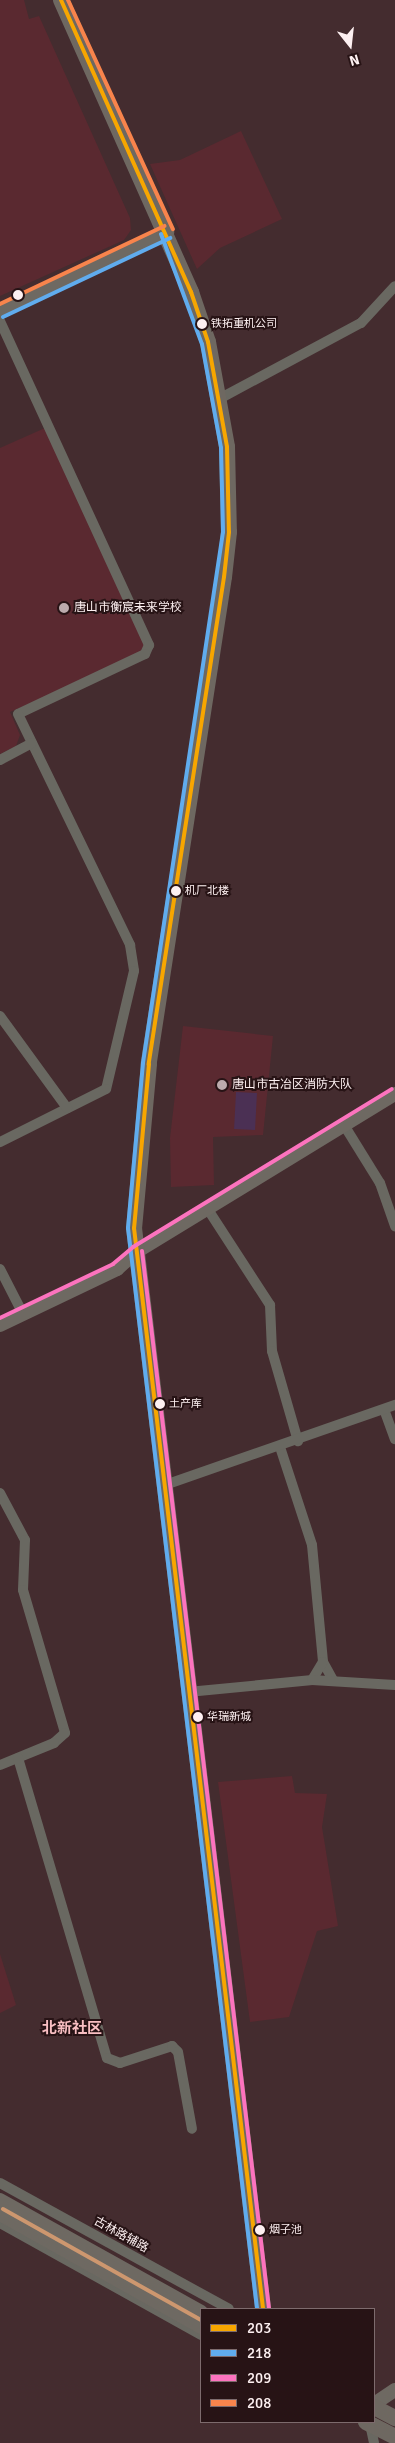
<!DOCTYPE html>
<html>
<head>
<meta charset="utf-8">
<style>
  body { margin:0 }
  #map { position:relative; width:395px; height:2443px; overflow:hidden; background:#442c2f; font-family:Signika,"Noto Sans SC",sans-serif }
  div>[style] { position:absolute }
  .built>* { inset:0; background:#5a2930 }
  .green>* { inset:0; background:#4b3054; transform-origin:0 0 }
  .street>* { height:10px; margin:-5px; padding:0 5px; transform-origin:5px; border-radius:5px; background:#696861 }
  .secondary>* { height:14px; margin:-7px; padding:0 7px; transform-origin:7px; border-radius:7px; background:#6e6962 }
  .primary>* { height:16px; margin:-8px; padding:0 8px; transform-origin:8px; border-radius:8px; background:#6e6861 }
  .bus-1>* { height:4px; margin:-2px; padding:0 2px; transform-origin:2px; border-radius:2px; background:#f7a600 }
  .bus-2>* { height:4px; margin:-2px; padding:0 2px; transform-origin:2px; border-radius:2px; background:#60acee }
  .bus-3>* { height:4px; margin:-2px; padding:0 2px; transform-origin:2px; border-radius:2px; background:#fc73be }
  .bus-4>* { height:4px; margin:-2px; padding:0 2px; transform-origin:2px; border-radius:2px; background:#f8844c }
  .bus-5>* { height:4px; margin:-2px; padding:0 2px; transform-origin:2px; border-radius:2px; background:#cd976f }
  .dots>* { width:14px; height:14px; translate:-50% -50%; box-sizing:border-box; border:2px solid #271315; border-radius:50% }
  span { translate:-50% -50%; white-space:nowrap; text-align:center; line-height:1.15; -webkit-text-stroke:4px #271315; paint-order:stroke }
  .bus-label { font-size:11px; color:#fdf0f1 }
  .left { translate:0 -50%; text-align:left }
  .poi-label { font-size:12px; color:#fdf0f1 }
  .street-label { font-size:12px; color:#fdf0f1 }
  .quarter-label { font-size:15px; color:#f8bec2; font-weight:700 }
  .legend { position:absolute; left:200px; top:2308px; width:175px; height:115px; box-sizing:border-box; background:#271315; border:1px solid #7d6b6d; margin:0; padding:6px 9px; list-style:none; font-size:15px; color:#fdf0f1 }
  .legend li { display:flex; align-items:center; gap:10px; height:25px }
  .legend b { width:25px; border:1px solid #7d6b6d }
  .north { position:absolute; left:325px; top:20px; width:50px; height:50px; -webkit-text-stroke:4px #271315; paint-order:stroke; rotate:164deg; font-size:14px; font-weight:700; line-height:20px; text-align:center; color:#fdf0f1 }
  .north::after { content:''; display:block; margin:auto; width:18px; height:22px; background:#fdf0f1; clip-path:polygon(50% 0,100% 100%,50% 72%,0 100%) }
</style>
</head>
<body>
<div id="map">
  <div class="built">
    <i style="clip-path:polygon(0 0,24px 0,29px 19px,39px 16px,130px 218px,131px 230px,124px 240px,0 296px)"></i>
    <i style="clip-path:polygon(241px 131px,282px 219px,220px 248px,197px 269px,150px 164px,180px 160px)"></i>
    <i style="clip-path:polygon(45px 428px,145px 645px,136px 657px,10px 712px,20px 735px,16px 746px,0 754px,0 448px)"></i>
    <i style="clip-path:polygon(183px 1026px,273px 1036px,263px 1135px,213px 1137px,214px 1185px,171px 1187px,170px 1138px)"></i>
    <i style="clip-path:polygon(292px 1776px,295px 1793px,327px 1794px,322px 1827px,338px 1926px,317px 1931px,289px 2017px,250px 2022px,218px 1782px)"></i>
    <i style="clip-path:polygon(0 1954px,16px 2005px,0 2013px)"></i>
  </div>
  <div class="green">
    <i style="left:236px;top:1092px;width:21px;height:37px;rotate:3deg"></i>
  </div>
  <div class="street">
    <i style="left:0;top:321px;width:357px;rotate:65.3deg"></i>
    <i style="left:149px;top:645px;width:10px;rotate:114deg"></i>
    <i style="left:145px;top:654px;width:140px;rotate:154.7deg"></i>
    <i style="left:18px;top:714px;width:257px;rotate:64.1deg"></i>
    <i style="left:130px;top:945px;width:26px;rotate:81deg"></i>
    <i style="left:134px;top:971px;width:121px;rotate:103.3deg"></i>
    <i style="left:106px;top:1089px;width:119px;rotate:153.4deg"></i>
    <i style="left:219px;top:399px;width:161px;rotate:-28.2deg"></i>
    <i style="left:361px;top:323px;width:50px;rotate:-47.4deg"></i>
    <i style="left:0;top:760px;width:36px;rotate:-28deg"></i>
    <i style="left:0;top:1016px;width:114px;rotate:53.9deg"></i>
    <i style="left:344px;top:1125px;width:68px;rotate:58.2deg"></i>
    <i style="left:380px;top:1183px;width:46px;rotate:70.8deg"></i>
    <i style="left:207px;top:1208px;width:116px;rotate:57deg"></i>
    <i style="left:270px;top:1305px;width:46px;rotate:87.5deg"></i>
    <i style="left:272px;top:1351px;width:94px;rotate:73.9deg"></i>
    <i style="left:0;top:1269px;width:51px;rotate:62.9deg"></i>
    <i style="left:385px;top:1412px;width:29px;rotate:70deg"></i>
    <i style="left:280px;top:1447px;width:103px;rotate:71.9deg"></i>
    <i style="left:312px;top:1545px;width:118px;rotate:84.6deg"></i>
    <i style="left:323px;top:1662px;width:21px;rotate:61deg"></i>
    <i style="left:165px;top:1485px;width:244px;rotate:-19.2deg"></i>
    <i style="left:0;top:1493px;width:53px;rotate:62deg"></i>
    <i style="left:25px;top:1540px;width:50px;rotate:92.3deg"></i>
    <i style="left:23px;top:1590px;width:149px;rotate:73.6deg"></i>
    <i style="left:65px;top:1733px;width:15px;rotate:138deg"></i>
    <i style="left:54px;top:1743px;width:58px;rotate:157.8deg"></i>
    <i style="left:312px;top:1680px;width:21px;rotate:-59deg"></i>
    <i style="left:188px;top:1692px;width:125px;rotate:-5.5deg"></i>
    <i style="left:312px;top:1680px;width:83px;rotate:3.4deg"></i>
    <i style="left:18px;top:1758px;width:313px;rotate:73.5deg"></i>
    <i style="left:107px;top:2058px;width:14px;rotate:21deg"></i>
    <i style="left:120px;top:2063px;width:55px;rotate:-18.1deg"></i>
    <i style="left:172px;top:2046px;width:8px;rotate:45deg"></i>
    <i style="left:178px;top:2052px;width:78px;rotate:79.7deg"></i>
    <i style="left:0;top:2183px;width:261px;rotate:28.8deg"></i>
    <i style="left:0;top:2223px;width:230px;rotate:29.1deg"></i>
    <i style="left:370px;top:2424px;width:19px;rotate:78deg"></i>
  </div>
  <div class="secondary">
    <i style="left:0;top:311px;width:185px;rotate:-25.3deg"></i>
    <i style="left:0;top:1325px;width:130px;rotate:-25.6deg"></i>
    <i style="left:117px;top:1269px;width:25px;rotate:-42deg"></i>
    <i style="left:136px;top:1252px;width:303px;rotate:-31.4deg"></i>
    <i style="left:0;top:2200px;width:230px;rotate:29.1deg"></i>
    <i style="left:0;top:2214px;width:231px;rotate:29.3deg"></i>
    <i style="left:374px;top:2404px;width:25px;rotate:-34deg"></i>
  </div>
  <div class="primary">
    <i style="left:61px;top:0;width:320px;rotate:66deg"></i>
    <i style="left:191px;top:292px;width:53px;rotate:71.2deg"></i>
    <i style="left:208px;top:342px;width:107px;rotate:79.7deg"></i>
    <i style="left:227px;top:447px;width:85px;rotate:88.7deg"></i>
    <i style="left:229px;top:532px;width:45px;rotate:96.3deg"></i>
    <i style="left:224px;top:577px;width:493px;rotate:98.8deg"></i>
    <i style="left:149px;top:1064px;width:165px;rotate:95.2deg"></i>
    <i style="left:134px;top:1228px;width:1089px;rotate:83.19deg"></i>
    <i style="left:374px;top:2407px;width:24px;rotate:28deg"></i>
    <i style="left:366px;top:2422px;width:33px;rotate:27deg"></i>
  </div>
  <div class="bus-1">
    <i style="left:61px;top:0;width:320px;rotate:66deg"></i>
    <i style="left:191px;top:292px;width:53px;rotate:71.2deg"></i>
    <i style="left:208px;top:342px;width:107px;rotate:79.7deg"></i>
    <i style="left:227px;top:447px;width:85px;rotate:88.7deg"></i>
    <i style="left:229px;top:532px;width:45px;rotate:96.3deg"></i>
    <i style="left:224px;top:577px;width:493px;rotate:98.8deg"></i>
    <i style="left:149px;top:1064px;width:165px;rotate:95.2deg"></i>
    <i style="left:134px;top:1228px;width:1089px;rotate:83.19deg"></i>
  </div>
  <div class="bus-2">
    <i style="left:161px;top:234px;width:117px;rotate:69.6deg"></i>
    <i style="left:202px;top:344px;width:106px;rotate:79.6deg"></i>
    <i style="left:221px;top:448px;width:84px;rotate:88.6deg"></i>
    <i style="left:223px;top:532px;width:537px;rotate:98.57deg"></i>
    <i style="left:143px;top:1063px;width:166px;rotate:95.2deg"></i>
    <i style="left:128px;top:1228px;width:1089px;rotate:83.19deg"></i>
    <i style="left:3px;top:317px;width:185px;rotate:-25.3deg"></i>
  </div>
  <div class="bus-3">
    <i style="left:142px;top:1251px;width:1065px;rotate:83.15deg"></i>
    <i style="left:0;top:1318px;width:125px;rotate:-25.5deg"></i>
    <i style="left:113px;top:1264px;width:26px;rotate:-40deg"></i>
    <i style="left:133px;top:1247px;width:303px;rotate:-31.4deg"></i>
  </div>
  <div class="bus-4">
    <i style="left:68px;top:0;width:252px;rotate:65.4deg"></i>
    <i style="left:0;top:304px;width:182px;rotate:-25.4deg"></i>
  </div>
  <div class="bus-5">
    <i style="left:3px;top:2209px;width:227px;rotate:29.3deg"></i>
  </div>
  <div class="dots">
    <i style="left:18px;top:295px;background:#fdf0f1"></i>
    <i style="left:202px;top:324px;background:#fdf0f1"></i>
    <i style="left:64px;top:608px;background:#bcabad"></i>
    <i style="left:176px;top:891px;background:#fdf0f1"></i>
    <i style="left:222px;top:1085px;background:#bcabad"></i>
    <i style="left:160px;top:1404px;background:#fdf0f1"></i>
    <i style="left:198px;top:1717px;background:#fdf0f1"></i>
    <i style="left:260px;top:2230px;background:#fdf0f1"></i>
  </div>
  <div class="bus-label">
    <span class="left" style="left:211px;top:324px">铁拓重机公司</span>
    <span class="left" style="left:185px;top:891px">机厂北楼</span>
    <span class="left" style="left:169px;top:1404px">土产库</span>
    <span class="left" style="left:207px;top:1717px">华瑞新城</span>
    <span class="left" style="left:269px;top:2230px">烟子池</span>
  </div>
  <div class="poi-label">
    <span class="left" style="left:74px;top:608px">唐山市衡宸未来学校</span>
    <span class="left" style="left:232px;top:1085px">唐山市古冶区消防大队</span>
  </div>
  <div class="street-label">
    <span style="left:121px;top:2235px;rotate:29deg">古林路辅路</span>
  </div>
  <div class="quarter-label">
    <span style="left:72px;top:2029px">北新社区</span>
  </div>
  <ul class="legend">
  <li><b style="height:6px;background:#f7a600"></b>203</li>
  <li><b style="height:6px;background:#60acee"></b>218</li>
  <li><b style="height:6px;background:#fc73be"></b>209</li>
  <li><b style="height:6px;background:#f8844c"></b>208</li>
  </ul>
  <div class="north">N</div>
</div>
</body>
</html>
